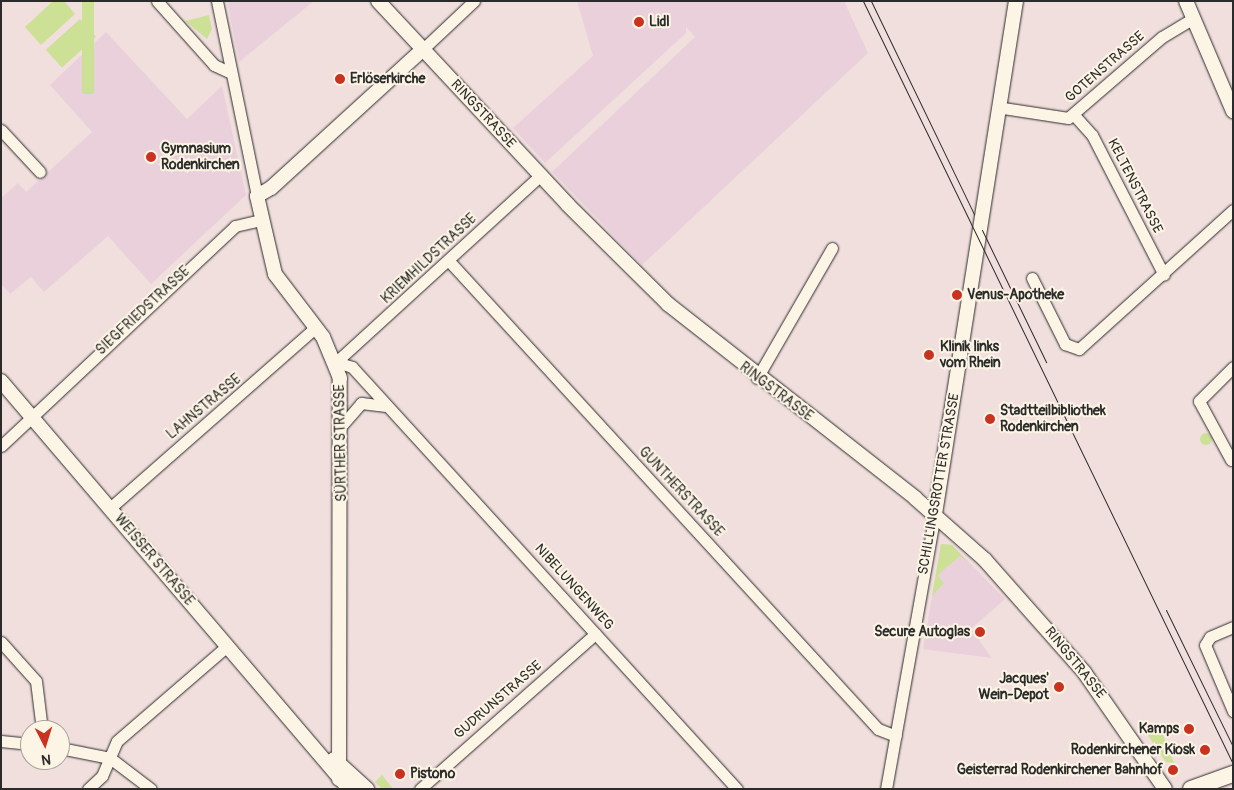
<!DOCTYPE html>
<html>
<head>
<meta charset="utf-8">
<style>
  body { margin:0 }
  #map { position:relative; width:1234px; height:790px; overflow:hidden; background:#f1dfde; font-family:Pangolin,sans-serif }
  div>[style] { position:absolute }
  .built>* { inset:0; background:#ead0da }
  .green>* { inset:0; background:#cce096; transform-origin:0 0 }
  .round { border-radius:50% }
  .roads { filter:drop-shadow(0 0 1px #2b2b2b) drop-shadow(0 0 1px #2b2b2b) }
  .minor>* { height:11px; margin:-5.5px; padding:0 5.5px; transform-origin:5.5px; border-radius:5.5px; background:#fcf5e5 }
  .tertiary>* { height:14px; margin:-7px; padding:0 7px; transform-origin:7px; border-radius:7px; background:#fcf5e5 }
  .secondary>* { height:16px; margin:-8px; padding:0 8px; transform-origin:8px; border-radius:8px; background:#fcf5e5 }
  .tram>* { height:1px; margin:-0.5px; padding:0 0.5px; transform-origin:0.5px; border-radius:0.5px; background:#2b2b2b }
  .dots>* { width:14px; height:14px; translate:-50% -50%; box-sizing:border-box; border:2px solid #fcf5e5; border-radius:50% }
  span { translate:-50% -50%; white-space:nowrap; text-align:center; line-height:1.15; -webkit-text-stroke:4px #fcf5e5; paint-order:stroke }
  .poi-label { font-size:14px; color:#2b2b2b; font-weight:700 }
  .left { translate:0 -50%; text-align:left }
  .right { translate:-100% -50%; text-align:right }
  .street-label { font-size:14px; color:#2b2b2b }
  .frame { position:absolute; inset:0; border:2px solid #2b2b2b; pointer-events:none }
  .north { position:absolute; left:20px; top:720px; width:50px; height:50px; box-sizing:border-box; background:#fcf5e5; border:1px solid #a8a49b; border-radius:50%; rotate:175deg; font-size:14px; font-weight:700; line-height:20px; text-align:center; color:#2b2b2b }
  .north::after { content:''; display:block; margin:auto; width:18px; height:22px; background:#c8321e; clip-path:polygon(50% 0,100% 100%,50% 72%,0 100%) }
</style>
</head>
<body>
<div id="map">
  <div class="built">
    <i style="clip-path:polygon(227px 1px,314px 1px,239px 62px)"></i>
    <i style="clip-path:polygon(577px 1px,844px 1px,868px 53px,642px 265px,552px 172px,695px 37px,686px 27px,686px 33px,545px 163px,513px 128px,593px 56px)"></i>
    <i style="clip-path:polygon(106px 32px,187px 119px,222px 86px,246px 195px,151px 284px,108px 236px,44px 292px,31px 277px,10px 294px,1px 284px,1px 198px,18px 183px,26px 192px,92px 132px,50px 85px)"></i>
    <i style="clip-path:polygon(941px 544px,952px 545px,1005px 599px,971px 629px,992px 658px,923px 649px)"></i>
  </div>
  <div class="green">
    <i style="clip-path:polygon(53px 1px,64px 1px,75px 14px,41px 45px,25px 27px)"></i>
    <i style="left:82px;top:1px;width:12px;height:93px"></i>
    <i style="clip-path:polygon(209px 15px,212px 29px,207px 39px,185px 21px)"></i>
    <i style="left:80px;top:19px;width:24px;height:46px;rotate:48deg"></i>
    <i class="round" style="left:1200px;top:433px;width:12px;height:12px"></i>
    <i style="clip-path:polygon(941px 544px,952px 545px,968px 562px,960px 556px,943px 570px,938px 576px,944px 583px,932px 596px)"></i>
    <i style="clip-path:polygon(1152px 725px,1161px 730px,1174px 763px,1166px 762px,1145px 731px)"></i>
    <i style="clip-path:polygon(382px 775px,393px 789px,382px 789px,375px 782px)"></i>
  </div>
  <div class="roads">
    <div class="minor">
      <i style="left:157px;top:1px;width:86px;rotate:48.3deg"></i>
      <i style="left:214px;top:65px;width:19px;rotate:25deg"></i>
      <i style="left:217px;top:1px;width:199px;rotate:78.4deg"></i>
      <i style="left:423px;top:49px;width:70px;rotate:-43.3deg"></i>
      <i style="left:1003px;top:108px;width:66px;rotate:8.7deg"></i>
      <i style="left:1068px;top:118px;width:124px;rotate:-40.8deg"></i>
      <i style="left:1162px;top:37px;width:35px;rotate:-31deg"></i>
      <i style="left:1074px;top:115px;width:27px;rotate:48deg"></i>
      <i style="left:1092px;top:135px;width:157px;rotate:62.8deg"></i>
      <i style="left:1px;top:130px;width:57px;rotate:47.1deg"></i>
      <i style="left:449px;top:261px;width:635px;rotate:47.49deg"></i>
      <i style="left:878px;top:729px;width:19px;rotate:21deg"></i>
      <i style="left:1032px;top:278px;width:74px;rotate:63.4deg"></i>
      <i style="left:1065px;top:344px;width:15px;rotate:20deg"></i>
      <i style="left:1079px;top:349px;width:207px;rotate:-42.1deg"></i>
      <i style="left:336px;top:362px;width:17px;rotate:17deg"></i>
      <i style="left:352px;top:367px;width:571px;rotate:47.63deg"></i>
      <i style="left:336px;top:362px;width:276px;rotate:-42.4deg"></i>
      <i style="left:757px;top:378px;width:150px;rotate:-60deg"></i>
      <i style="left:343px;top:424px;width:28px;rotate:-49deg"></i>
      <i style="left:361px;top:403px;width:25px;rotate:7deg"></i>
      <i style="left:1px;top:446px;width:321px;rotate:-43.2deg"></i>
      <i style="left:235px;top:226px;width:27px;rotate:-13deg"></i>
      <i style="left:1231px;top:460px;width:67px;rotate:-118.5deg"></i>
      <i style="left:1199px;top:401px;width:48px;rotate:-45deg"></i>
      <i style="left:110px;top:508px;width:274px;rotate:-41.3deg"></i>
      <i style="left:1233px;top:627px;width:25px;rotate:157deg"></i>
      <i style="left:1210px;top:637px;width:9px;rotate:122deg"></i>
      <i style="left:1205px;top:645px;width:72px;rotate:67deg"></i>
      <i style="left:1px;top:642px;width:52px;rotate:48.1deg"></i>
      <i style="left:36px;top:681px;width:49px;rotate:83deg"></i>
      <i style="left:1px;top:741px;width:29px;rotate:6deg"></i>
      <i style="left:60px;top:748px;width:51px;rotate:11.3deg"></i>
      <i style="left:110px;top:758px;width:51px;rotate:37.1deg"></i>
      <i style="left:88px;top:789px;width:19px;rotate:-43deg"></i>
      <i style="left:102px;top:776px;width:38px;rotate:-67deg"></i>
      <i style="left:117px;top:741px;width:145px;rotate:-40.8deg"></i>
      <i style="left:420px;top:789px;width:234px;rotate:-41.5deg"></i>
      <i style="left:886px;top:789px;width:279px;rotate:-79.9deg"></i>
    </div>
    <div class="tertiary">
      <i style="left:378px;top:1px;width:279px;rotate:47deg"></i>
      <i style="left:568px;top:205px;width:141px;rotate:44.7deg"></i>
      <i style="left:668px;top:304px;width:314px;rotate:38.1deg"></i>
      <i style="left:915px;top:498px;width:94px;rotate:41.5deg"></i>
      <i style="left:985px;top:560px;width:149px;rotate:48.5deg"></i>
      <i style="left:1084px;top:672px;width:142px;rotate:55.3deg"></i>
      <i style="left:1186px;top:1px;width:120px;rotate:66.9deg"></i>
      <i style="left:1px;top:381px;width:536px;rotate:49.54deg"></i>
      <i style="left:935px;top:514px;width:519px;rotate:-81.03deg"></i>
      <i style="left:334px;top:759px;width:45px;rotate:42.3deg"></i>
      <i style="left:339px;top:779px;width:401px;rotate:-89.9deg"></i>
      <i style="left:340px;top:378px;width:44px;rotate:-112.5deg"></i>
      <i style="left:323px;top:337px;width:79px;rotate:-127.3deg"></i>
      <i style="left:275px;top:274px;width:80px;rotate:-103deg"></i>
      <i style="left:257px;top:196px;width:16px;rotate:-30deg"></i>
      <i style="left:271px;top:188px;width:206px;rotate:-42.4deg"></i>
    </div>
    <div class="secondary">
      <i style="left:1191px;top:789px;width:45px;rotate:-19.7deg"></i>
    </div>
  </div>
  <div class="tram">
    <i style="left:863px;top:1px;width:848px;rotate:64.13deg"></i>
    <i style="left:871px;top:1px;width:237px;rotate:64.2deg"></i>
    <i style="left:982px;top:230px;width:147px;rotate:64.1deg"></i>
    <i style="left:1166px;top:610px;width:153px;rotate:63.9deg"></i>
  </div>
  <div class="dots">
    <i style="left:639px;top:22px;background:#c8321e"></i>
    <i style="left:340px;top:79px;background:#c8321e"></i>
    <i style="left:151px;top:157px;background:#c8321e"></i>
    <i style="left:957px;top:295px;background:#c8321e"></i>
    <i style="left:929px;top:355px;background:#c8321e"></i>
    <i style="left:990px;top:419px;background:#c8321e"></i>
    <i style="left:980px;top:632px;background:#c8321e"></i>
    <i style="left:1059px;top:687px;background:#c8321e"></i>
    <i style="left:1189px;top:729px;background:#c8321e"></i>
    <i style="left:1205px;top:750px;background:#c8321e"></i>
    <i style="left:1173px;top:770px;background:#c8321e"></i>
    <i style="left:400px;top:774px;background:#c8321e"></i>
  </div>
  <div class="poi-label">
    <span class="left" style="left:649px;top:22px">Lidl</span>
    <span class="left" style="left:350px;top:79px">Erlöserkirche</span>
    <span class="left" style="left:161px;top:157px">Gymnasium<br>Rodenkirchen</span>
    <span class="left" style="left:967px;top:295px">Venus-Apotheke</span>
    <span class="left" style="left:940px;top:355px">Klinik links<br>vom Rhein</span>
    <span class="left" style="left:1000px;top:419px">Stadtteilbibliothek<br>Rodenkirchen</span>
    <span class="right" style="left:970px;top:632px">Secure Autoglas</span>
    <span class="right" style="left:1049px;top:687px">Jacques'<br>Wein-Depot</span>
    <span class="right" style="left:1179px;top:729px">Kamps</span>
    <span class="right" style="left:1195px;top:750px">Rodenkirchener Kiosk</span>
    <span class="right" style="left:1163px;top:770px">Geisterrad Rodenkirchener Bahnhof</span>
    <span class="left" style="left:410px;top:774px">Pistono</span>
  </div>
  <div class="street-label">
    <span style="left:1105px;top:67px;rotate:-41deg">GOTENSTRASSE</span>
    <span style="left:483px;top:114px;rotate:47deg">RINGSTRASSE</span>
    <span style="left:1135px;top:186px;rotate:63deg">KELTENSTRASSE</span>
    <span style="left:429px;top:259px;rotate:-43deg">KRIEMHILDSTRASSE</span>
    <span style="left:143px;top:311px;rotate:-43deg">SIEGFRIEDSTRASSE</span>
    <span style="left:776px;top:392px;rotate:37deg">RINGSTRASSE</span>
    <span style="left:204px;top:407px;rotate:-40deg">LAHNSTRASSE</span>
    <span style="left:341px;top:443px;rotate:-91deg">SÜRTHER STRASSE</span>
    <span style="left:939px;top:484px;rotate:-80deg">SCHILLINGSROTTER STRASSE</span>
    <span style="left:681px;top:492px;rotate:47deg">GUNTHERSTRASSE</span>
    <span style="left:154px;top:560px;rotate:50deg">WEISSER STRASSE</span>
    <span style="left:574px;top:587px;rotate:48deg">NIBELUNGENWEG</span>
    <span style="left:1075px;top:663px;rotate:51deg">RINGSTRASSE</span>
    <span style="left:498px;top:700px;rotate:-41deg">GUDRUNSTRASSE</span>
  </div>
  <div class="frame"></div>
  <div class="north">N</div>
</div>
</body>
</html>
